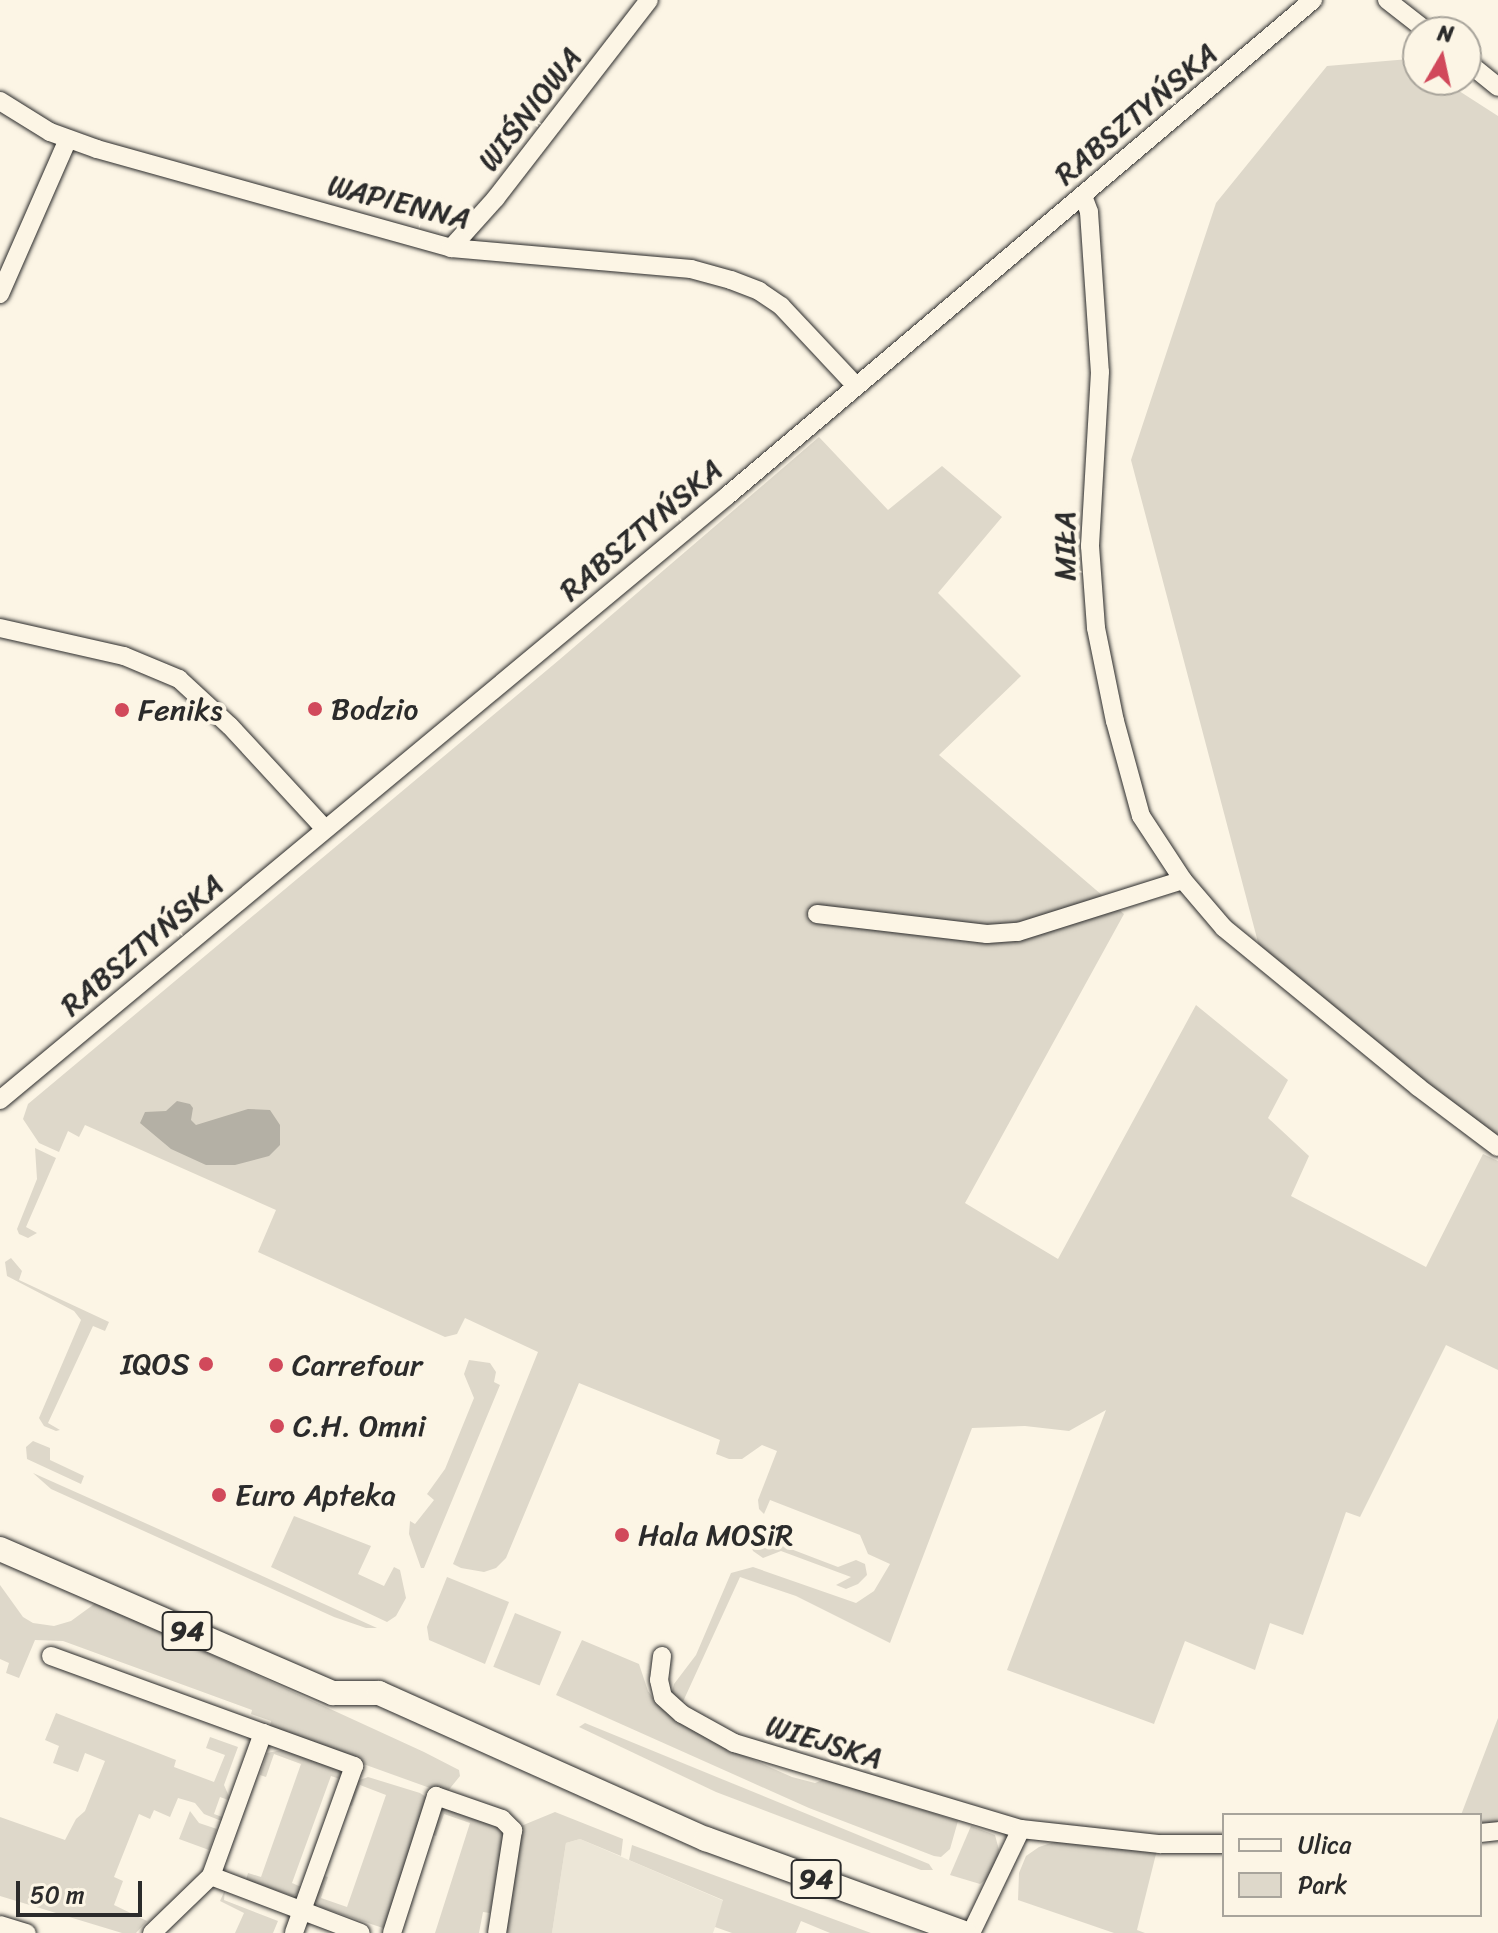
<!DOCTYPE html>
<html>
<head>
<meta charset="utf-8">
<style>
  body { margin:0 }
  #map { position:relative; width:1498px; height:1933px; overflow:hidden; background:#fcf5e5; font-family:Sriracha,sans-serif }
  div>[style] { position:absolute }
  .built>* { inset:0; background:#ece6d7 }
  .green>* { inset:0; background:#ded8ca; transform-origin:0 0 }
  .water>* { inset:0; background:#b4b0a5 }
  .roads { filter:drop-shadow(0 0 2px #2b2b2b) drop-shadow(0 0 2px #2b2b2b) }
  .minor>* { height:18px; margin:-9px; padding:0 9px; transform-origin:9px; border-radius:9px; background:#fcf5e5 }
  .major>* { height:24px; margin:-12px; padding:0 12px; transform-origin:12px; border-radius:12px; background:#fcf5e5 }
  .dots>* { width:22px; height:22px; translate:-50% -50%; box-sizing:border-box; border:4px solid #fcf5e5; border-radius:50% }
  span { translate:-50% -50%; white-space:nowrap; text-align:center; line-height:1.15; -webkit-text-stroke:8px #fcf5e5; paint-order:stroke }
  .shield-label span { padding:2px 6px; background:#fcf5e5; border:2px solid; border-radius:6px; -webkit-text-stroke-width:0 }
  .shield-label { font-size:28px; color:#2b2b2b; font-weight:700 }
  .street-label { font-size:30px; color:#2b2b2b }
  .poi-label { font-size:30px; color:#2b2b2b }
  .left { translate:0 -50%; text-align:left }
  .right { translate:-100% -50%; text-align:right }
  .legend { position:absolute; left:1222px; top:1813px; width:260px; height:104px; box-sizing:border-box; background:#fcf5e5; border:2px solid #a8a49b; margin:0; padding:10px 14px; list-style:none; font-size:24px; color:#2b2b2b }
  .legend li { display:flex; align-items:center; gap:16px; height:40px }
  .legend b { width:40px; border:2px solid #a8a49b }
  .north { position:absolute; left:1402px; top:16px; width:80px; height:80px; box-sizing:border-box; background:#fcf5e5; border:2px solid #a8a49b; border-radius:50%; rotate:9deg; font-size:22px; font-weight:700; line-height:32px; text-align:center; color:#2b2b2b }
  .north::after { content:''; display:block; margin:auto; width:28px; height:36px; background:#d1495b; clip-path:polygon(50% 0,100% 100%,50% 72%,0 100%) }
  .scale { position:absolute; left:16px; top:1881px; width:126px; height:36px; box-sizing:border-box; border:4px solid #2b2b2b; border-top:0; padding-left:10px; font-size:24px; line-height:28px; white-space:nowrap; color:#2b2b2b; -webkit-text-stroke:6px #fcf5e5; paint-order:stroke }
</style>
</head>
<body>
<div id="map">
  <div class="built">
    <i style="clip-path:polygon(580px 1839px,724px 1901px,713px 1933px,552px 1933px,566px 1843px)"></i>
  </div>
  <div class="green">
    <i style="clip-path:polygon(1409px 59px,1418px 65px,1418px 80px,1442px 80px,1498px 116px,1498px 1138px,1264px 965px,1131px 460px,1216px 203px,1327px 66px)"></i>
    <i style="clip-path:polygon(819px 437px,888px 510px,942px 466px,1002px 517px,938px 593px,1021px 676px,939px 755px,1124px 914px,965px 1203px,1058px 1259px,1196px 1005px,1288px 1080px,1268px 1118px,1309px 1156px,1291px 1196px,1426px 1267px,1483px 1154px,1498px 1161px,1498px 1370px,1446px 1345px,1360px 1517px,1346px 1512px,1303px 1635px,1270px 1623px,1255px 1670px,1185px 1641px,1154px 1724px,1007px 1670px,1106px 1410px,1069px 1431px,1025px 1426px,972px 1428px,890px 1643px,796px 1596px,740px 1577px,681px 1706px,672px 1692px,674px 1684px,696px 1655px,731px 1573px,753px 1567px,856px 1603px,874px 1591px,890px 1564px,868px 1554px,860px 1535px,770px 1500px,764px 1514px,759px 1509px,758px 1500px,777px 1451px,762px 1445px,742px 1459px,729px 1459px,716px 1454px,720px 1440px,579px 1383px,506px 1558px,496px 1568px,484px 1572px,461px 1568px,453px 1564px,538px 1352px,465px 1318px,457px 1334px,445px 1337px,258px 1252px,276px 1210px,85px 1125px,79px 1137px,68px 1131px,59px 1152px,39px 1143px,23px 1119px,28px 1104px,559px 660px)"></i>
    <i style="clip-path:polygon(35px 1148px,56px 1158px,26px 1227px,37px 1233px,28px 1238px,19px 1234px,17px 1229px,37px 1179px)"></i>
    <i style="clip-path:polygon(11px 1258px,22px 1271px,19px 1280px,109px 1322px,105px 1331px,93px 1326px,48px 1423px,60px 1430px,56px 1431px,44px 1426px,39px 1418px,81px 1320px,74px 1311px,7px 1276px,5px 1262px)"></i>
    <i style="clip-path:polygon(469px 1360px,490px 1363px,496px 1372px,494px 1382px,500px 1385px,424px 1568px,421px 1568px,409px 1534px,410px 1521px,415px 1524px,434px 1500px,427px 1494px,445px 1469px,474px 1398px,464px 1374px)"></i>
    <i style="clip-path:polygon(33px 1441px,50px 1448px,50px 1460px,84px 1476px,81px 1484px,27px 1459px,26px 1447px)"></i>
    <i style="clip-path:polygon(33px 1473px,154px 1527px,377px 1628px,366px 1628px,334px 1617px,51px 1489px)"></i>
    <i style="clip-path:polygon(294px 1516px,371px 1546px,358px 1574px,384px 1586px,394px 1567px,400px 1570px,406px 1598px,396px 1616px,387px 1622px,271px 1567px)"></i>
    <i style="clip-path:polygon(762px 1524px,770px 1528px,757px 1536px,838px 1567px,856px 1560px,865px 1564px,867px 1575px,858px 1584px,846px 1589px,836px 1585px,851px 1577px,781px 1551px,763px 1558px,753px 1551px,748px 1537px,752px 1527px)"></i>
    <i style="clip-path:polygon(447px 1577px,509px 1602px,485px 1664px,429px 1640px,427px 1627px)"></i>
    <i style="clip-path:polygon(0 1585px,23px 1617px,33px 1623px,54px 1626px,71px 1621px,97px 1602px,424px 1752px,459px 1770px,460px 1776px,447px 1792px,441px 1792px,269px 1730px,271px 1721px,251px 1714px,252px 1710px,63px 1641px,35px 1640px,19px 1678px,6px 1673px,9px 1663px,0 1659px)"></i>
    <i style="left:515px;top:1613px;width:50px;height:58px;rotate:22deg"></i>
    <i style="clip-path:polygon(582px 1640px,639px 1664px,648px 1691px,657px 1704px,713px 1742px,792px 1777px,815px 1783px,825px 1779px,958px 1821px,950px 1849px,941px 1857px,934px 1856px,809px 1808px,556px 1695px)"></i>
    <i style="clip-path:polygon(56px 1713px,176px 1760px,174px 1767px,214px 1782px,225px 1755px,206px 1748px,210px 1737px,238px 1747px,224px 1785px,231px 1801px,220px 1797px,214px 1814px,225px 1818px,224px 1822px,204px 1814px,195px 1803px,178px 1798px,170px 1817px,154px 1810px,150px 1819px,139px 1814px,114px 1877px,123px 1881px,114px 1905px,147px 1921px,136px 1933px,122px 1933px,0 1896px,0 1817px,65px 1840px,76px 1819px,85px 1811px,105px 1761px,85px 1753px,78px 1772px,53px 1763px,59px 1746px,45px 1740px)"></i>
    <i style="clip-path:polygon(1498px 1718px,1498px 1825px,1480px 1827px,1480px 1815px,1461px 1815px)"></i>
    <i style="clip-path:polygon(585px 1723px,929px 1864px,933px 1870px,921px 1870px,716px 1792px,579px 1727px)"></i>
    <i style="clip-path:polygon(287px 1749px,338px 1767px,346px 1781px,331px 1776px,292px 1883px,306px 1889px,293px 1896px,246px 1880px,248px 1873px,261px 1877px,301px 1764px,274px 1754px,266px 1777px,260px 1775px,267px 1753px)"></i>
    <i style="clip-path:polygon(368px 1777px,420px 1793px,426px 1797px,427px 1804px,386px 1929px,320px 1907px,315px 1901px,324px 1876px,328px 1877px,321px 1898px,347px 1907px,386px 1795px,360px 1785px,352px 1806px,349px 1805px,357px 1781px)"></i>
    <i style="clip-path:polygon(442px 1806px,498px 1824px,504px 1831px,490px 1913px,483px 1912px,479px 1933px,435px 1933px,470px 1823px,444px 1814px,436px 1836px,431px 1834px)"></i>
    <i style="clip-path:polygon(190px 1811px,199px 1823px,217px 1829px,209px 1850px,179px 1839px)"></i>
    <i style="clip-path:polygon(555px 1812px,623px 1839px,621px 1856px,580px 1839px,566px 1843px,552px 1933px,504px 1933px,521px 1826px)"></i>
    <i style="clip-path:polygon(971px 1826px,995px 1835px,999px 1850px,998px 1863px,992px 1875px,980px 1884px,950px 1875px)"></i>
    <i style="clip-path:polygon(1060px 1840px,1157px 1850px,1137px 1930px,1145px 1933px,1114px 1933px,1018px 1900px,1019px 1873px,1026px 1856px,1039px 1847px)"></i>
    <i style="clip-path:polygon(632px 1845px,871px 1933px,830px 1933px,801px 1921px,796px 1933px,732px 1933px,715px 1927px,723px 1900px,629px 1860px)"></i>
    <i style="clip-path:polygon(225px 1890px,224px 1900px,278px 1921px,273px 1933px,235px 1933px,244px 1913px,220px 1901px)"></i>
  </div>
  <div class="water">
    <i style="clip-path:polygon(177px 1101px,190px 1104px,193px 1108px,191px 1120px,196px 1125px,248px 1109px,270px 1110px,280px 1125px,280px 1145px,269px 1156px,235px 1165px,206px 1165px,171px 1149px,140px 1123px,145px 1112px,166px 1111px)"></i>
  </div>
  <div class="roads">
    <div class="minor">
      <i style="left:1387px;top:0;width:52px;rotate:38deg"></i>
      <i style="left:1466px;top:61px;width:41px;rotate:39.1deg"></i>
      <i style="left:0;top:101px;width:59px;rotate:31.8deg"></i>
      <i style="left:50px;top:132px;width:50px;rotate:19.9deg"></i>
      <i style="left:97px;top:149px;width:368px;rotate:15.6deg"></i>
      <i style="left:451px;top:248px;width:241px;rotate:5deg"></i>
      <i style="left:691px;top:269px;width:41px;rotate:15.4deg"></i>
      <i style="left:731px;top:280px;width:30px;rotate:21deg"></i>
      <i style="left:759px;top:291px;width:27px;rotate:34deg"></i>
      <i style="left:781px;top:306px;width:110px;rotate:46.8deg"></i>
      <i style="left:1083px;top:196px;width:17px;rotate:69deg"></i>
      <i style="left:1089px;top:212px;width:160px;rotate:86.1deg"></i>
      <i style="left:1100px;top:372px;width:174px;rotate:93.3deg"></i>
      <i style="left:1090px;top:546px;width:82px;rotate:85.8deg"></i>
      <i style="left:1096px;top:628px;width:95px;rotate:78.5deg"></i>
      <i style="left:1115px;top:721px;width:98px;rotate:74.7deg"></i>
      <i style="left:1141px;top:816px;width:77px;rotate:56.7deg"></i>
      <i style="left:1183px;top:880px;width:63px;rotate:49.5deg"></i>
      <i style="left:1224px;top:928px;width:251px;rotate:39.3deg"></i>
      <i style="left:1418px;top:1087px;width:100px;rotate:36.9deg"></i>
      <i style="left:451px;top:248px;width:67px;rotate:-48deg"></i>
      <i style="left:496px;top:198px;width:250px;rotate:-52.3deg"></i>
      <i style="left:0;top:294px;width:169px;rotate:-66.3deg"></i>
      <i style="left:0;top:628px;width:127px;rotate:12.7deg"></i>
      <i style="left:124px;top:656px;width:60px;rotate:22.7deg"></i>
      <i style="left:179px;top:679px;width:69px;rotate:42.7deg"></i>
      <i style="left:230px;top:726px;width:139px;rotate:47.3deg"></i>
      <i style="left:817px;top:914px;width:171px;rotate:6.7deg"></i>
      <i style="left:987px;top:934px;width:31px;rotate:-4deg"></i>
      <i style="left:1018px;top:932px;width:173px;rotate:-17.5deg"></i>
      <i style="left:0;top:1100px;width:945px;rotate:-39.72deg"></i>
      <i style="left:727px;top:496px;width:768px;rotate:-40.25deg"></i>
      <i style="left:51px;top:1656px;width:226px;rotate:20deg"></i>
      <i style="left:263px;top:1733px;width:152px;rotate:110deg"></i>
      <i style="left:211px;top:1876px;width:82px;rotate:136deg"></i>
      <i style="left:662px;top:1656px;width:24px;rotate:97deg"></i>
      <i style="left:659px;top:1680px;width:17px;rotate:77deg"></i>
      <i style="left:663px;top:1697px;width:25px;rotate:42deg"></i>
      <i style="left:682px;top:1714px;width:60px;rotate:29.1deg"></i>
      <i style="left:734px;top:1743px;width:300px;rotate:16.7deg"></i>
      <i style="left:1021px;top:1829px;width:140px;rotate:6.2deg"></i>
      <i style="left:1160px;top:1844px;width:64px"></i>
      <i style="left:263px;top:1733px;width:97px;rotate:19.9deg"></i>
      <i style="left:354px;top:1766px;width:177px;rotate:109.8deg"></i>
      <i style="left:1480px;top:1833px;width:18px;rotate:-6deg"></i>
      <i style="left:211px;top:1876px;width:160px;rotate:20.8deg"></i>
      <i style="left:0;top:1925px;width:28px;rotate:17deg"></i>
      <i style="left:392px;top:1933px;width:144px;rotate:-72.2deg"></i>
      <i style="left:436px;top:1796px;width:70px;rotate:19.2deg"></i>
      <i style="left:502px;top:1819px;width:16px;rotate:45deg"></i>
      <i style="left:513px;top:1830px;width:104px;rotate:98.8deg"></i>
      <i style="left:971px;top:1933px;width:115px;rotate:-64.3deg"></i>
    </div>
    <div class="major">
      <i style="left:0;top:1549px;width:363px;rotate:23.4deg"></i>
      <i style="left:333px;top:1693px;width:46px"></i>
      <i style="left:379px;top:1693px;width:358px;rotate:24.1deg"></i>
      <i style="left:706px;top:1839px;width:275px;rotate:20deg"></i>
    </div>
  </div>
  <div class="dots">
    <i style="left:315px;top:709px;background:#d1495b"></i>
    <i style="left:122px;top:710px;background:#d1495b"></i>
    <i style="left:206px;top:1364px;background:#d1495b"></i>
    <i style="left:276px;top:1365px;background:#d1495b"></i>
    <i style="left:277px;top:1426px;background:#d1495b"></i>
    <i style="left:219px;top:1495px;background:#d1495b"></i>
    <i style="left:622px;top:1535px;background:#d1495b"></i>
  </div>
  <div class="shield-label">
    <span style="left:187px;top:1631px">94</span>
    <span style="left:816px;top:1879px">94</span>
  </div>
  <div class="street-label">
    <span style="left:530px;top:109px;rotate:-52deg">WIŚNIOWA</span>
    <span style="left:1136px;top:114px;rotate:-40deg">RABSZTYŃSKA</span>
    <span style="left:399px;top:202px;rotate:14deg">WAPIENNA</span>
    <span style="left:641px;top:530px;rotate:-40deg">RABSZTYŃSKA</span>
    <span style="left:1065px;top:546px;rotate:-90deg">MIŁA</span>
    <span style="left:142px;top:945px;rotate:-40deg">RABSZTYŃSKA</span>
    <span style="left:824px;top:1742px;rotate:17deg">WIEJSKA</span>
  </div>
  <div class="poi-label">
    <span class="left" style="left:331px;top:709px">Bodzio</span>
    <span class="left" style="left:138px;top:710px">Feniks</span>
    <span class="right" style="left:190px;top:1364px">IQOS</span>
    <span class="left" style="left:292px;top:1365px">Carrefour</span>
    <span class="left" style="left:293px;top:1426px">C.H. Omni</span>
    <span class="left" style="left:235px;top:1495px">Euro Apteka</span>
    <span class="left" style="left:638px;top:1535px">Hala MOSiR</span>
  </div>
  <ul class="legend">
  <li><b style="height:10px;background:#fcf5e5"></b>Ulica</li>
  <li><b style="height:22px;background:#ded8ca"></b>Park</li>
  </ul>
  <div class="north">N</div>
  <div class="scale">50 m</div>
</div>
</body>
</html>
